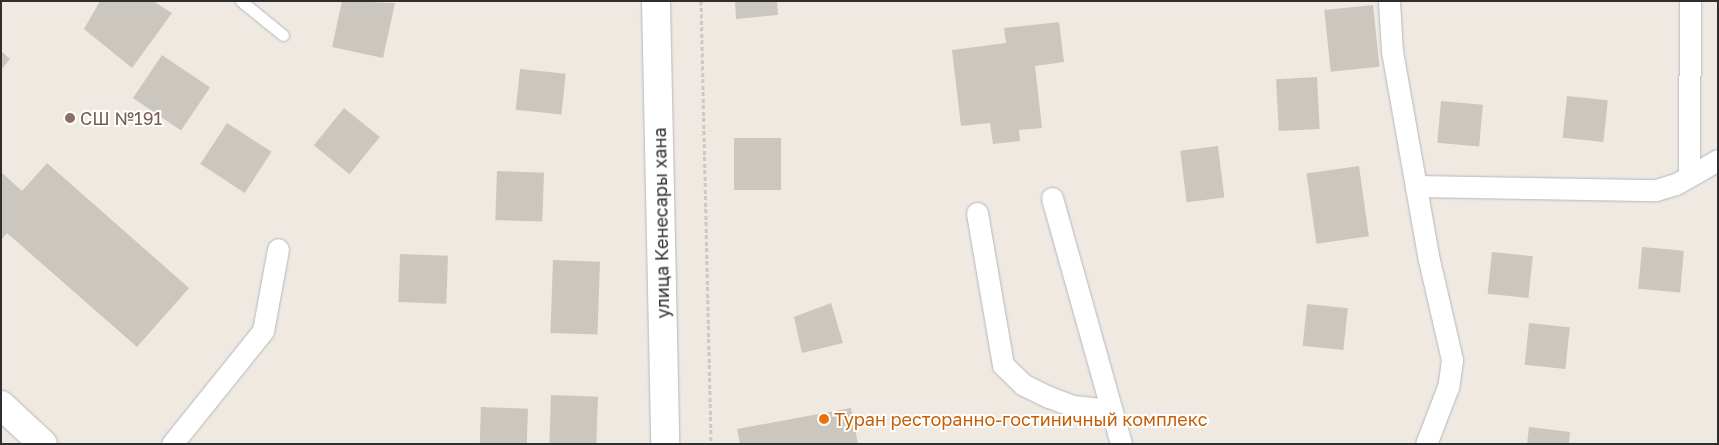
<!DOCTYPE html>
<html>
<head>
<meta charset="utf-8">
<style>
  body { margin:0 }
  #map { position:relative; width:1719px; height:445px; overflow:hidden; background:#efe9e1; font-family:"Golos Text",sans-serif }
  div>[style] { position:absolute }
  .building>* { inset:0; background:#cbc7bf; transform-origin:0 0 }
  .path>* { height:3px; margin-top:-1.5px; transform-origin:0; background:repeating-linear-gradient(90deg,#c9c9c9 0 4px,transparent 0 6.5px) }
  .roads { filter:drop-shadow(0 0 1px #b4b7c1) drop-shadow(0 0 1px #b4b7c1) }
  .lane>* { height:11px; margin:-5.5px; padding:0 5.5px; transform-origin:5.5px; border-radius:5.5px; background:#fff }
  .street>* { height:21px; margin:-10.5px; padding:0 10.5px; transform-origin:10.5px; border-radius:10.5px; background:#fff }
  .secondary>* { height:28px; margin:-14px; padding:0 14px; transform-origin:14px; border-radius:14px; background:#fff }
  .dots>* { width:14px; height:14px; translate:-50% -50%; box-sizing:border-box; border:2px solid #fff; border-radius:50% }
  span { translate:-50% -50%; white-space:nowrap; text-align:center; line-height:1.15; -webkit-text-stroke:4px #fff; paint-order:stroke }
  .education-label { font-size:18px; color:#785e54 }
  .left { translate:0 -50%; text-align:left }
  .street-label { font-size:18px; color:#2e2e2e }
  .food-label { font-size:18px; color:#c56008 }
  .frame { position:absolute; inset:0; border:2px solid #2e2e2e; pointer-events:none }
</style>
</head>
<body>
<div id="map">
  <div class="building">
    <i style="clip-path:polygon(100px 1px,153px 1px,172px 13px,132px 68px,84px 29px)"></i>
    <i style="clip-path:polygon(342px 1px,395px 3px,383px 58px,332px 47px)"></i>
    <i style="clip-path:polygon(735px 1px,777px 1px,778px 15px,736px 19px)"></i>
    <i style="left:1373px;top:5px;width:62px;height:49px;rotate:84deg"></i>
    <i style="clip-path:polygon(1059px 22px,1064px 62px,1035px 66px,1042px 128px,1019px 130px,1020px 141px,993px 144px,990px 123px,961px 126px,952px 50px,1006px 43px,1004px 28px)"></i>
    <i style="clip-path:polygon(1px 51px,10px 59px,1px 70px)"></i>
    <i style="left:162px;top:55px;width:58px;height:52px;rotate:34deg"></i>
    <i style="left:520px;top:69px;width:46px;height:41px;rotate:6deg"></i>
    <i style="left:1317px;top:77px;width:52px;height:41px;rotate:87deg"></i>
    <i style="left:1567px;top:96px;width:41px;height:42px;rotate:6deg"></i>
    <i style="left:1441px;top:101px;width:42px;height:42px;rotate:5deg"></i>
    <i style="left:344px;top:108px;width:46px;height:48px;rotate:39deg"></i>
    <i style="left:227px;top:123px;width:53px;height:49px;rotate:33deg"></i>
    <i style="left:734px;top:138px;width:47px;height:52px"></i>
    <i style="left:1218px;top:146px;width:52px;height:38px;rotate:83deg"></i>
    <i style="clip-path:polygon(47px 163px,189px 288px,137px 347px,7px 233px,1px 240px,1px 172px,22px 191px)"></i>
    <i style="left:1359px;top:166px;width:71px;height:53px;rotate:82deg"></i>
    <i style="left:497px;top:171px;width:47px;height:49px;rotate:2deg"></i>
    <i style="left:1642px;top:247px;width:42px;height:42px;rotate:5deg"></i>
    <i style="left:1492px;top:252px;width:41px;height:42px;rotate:6deg"></i>
    <i style="left:400px;top:254px;width:48px;height:48px;rotate:2deg"></i>
    <i style="left:553px;top:260px;width:47px;height:73px;rotate:2deg"></i>
    <i style="clip-path:polygon(831px 303px,843px 343px,802px 353px,794px 317px)"></i>
    <i style="left:1307px;top:304px;width:41px;height:42px;rotate:6deg"></i>
    <i style="left:1529px;top:323px;width:41px;height:42px;rotate:6deg"></i>
    <i style="left:551px;top:395px;width:47px;height:48px;rotate:2deg"></i>
    <i style="left:481px;top:407px;width:47px;height:37px;rotate:2deg"></i>
    <i style="clip-path:polygon(851px 408px,858px 444px,740px 444px,737px 429px)"></i>
    <i style="clip-path:polygon(1529px 427px,1570px 432px,1569px 444px,1527px 444px)"></i>
  </div>
  <div class="path">
    <i style="left:701px;top:1px;width:443px;rotate:88.7deg"></i>
  </div>
  <div class="roads">
    <div class="lane">
      <i style="left:241px;top:1px;width:54px;rotate:39deg"></i>
    </div>
    <div class="street">
      <i style="left:1389px;top:1px;width:50px;rotate:86.6deg"></i>
      <i style="left:1392px;top:51px;width:212px;rotate:80deg"></i>
      <i style="left:1429px;top:260px;width:103px;rotate:77deg"></i>
      <i style="left:1452px;top:360px;width:27px;rotate:98deg"></i>
      <i style="left:1448px;top:387px;width:61px;rotate:111.1deg"></i>
      <i style="left:1689px;top:175px;width:174px;rotate:-89.7deg"></i>
      <i style="left:1416px;top:186px;width:240px;rotate:1deg"></i>
      <i style="left:1656px;top:190px;width:21px;rotate:-17deg"></i>
      <i style="left:1676px;top:184px;width:48px;rotate:-29.7deg"></i>
      <i style="left:1052px;top:198px;width:255px;rotate:74.3deg"></i>
      <i style="left:977px;top:213px;width:154px;rotate:80.3deg"></i>
      <i style="left:1003px;top:365px;width:29px;rotate:44deg"></i>
      <i style="left:1024px;top:385px;width:28px;rotate:26deg"></i>
      <i style="left:1049px;top:397px;width:26px;rotate:21deg"></i>
      <i style="left:1073px;top:406px;width:37px;rotate:6deg"></i>
      <i style="left:172px;top:444px;width:145px;rotate:-51.2deg"></i>
      <i style="left:263px;top:331px;width:83px;rotate:-79.6deg"></i>
    </div>
    <div class="secondary">
      <i style="left:656px;top:1px;width:443px;rotate:88.8deg"></i>
      <i style="left:1px;top:405px;width:57px;rotate:42.9deg"></i>
    </div>
  </div>
  <div class="dots">
    <i style="left:70px;top:118px;background:#8d6e63"></i>
    <i style="left:824px;top:419px;background:#e8710a"></i>
  </div>
  <div class="education-label">
    <span class="left" style="left:80px;top:118px">СШ №191</span>
  </div>
  <div class="street-label">
    <span style="left:661px;top:223px;rotate:-91deg">улица Кенесары хана</span>
  </div>
  <div class="food-label">
    <span class="left" style="left:834px;top:419px">Туран ресторанно-гостиничный комплекс</span>
  </div>
  <div class="frame"></div>
</div>
</body>
</html>
